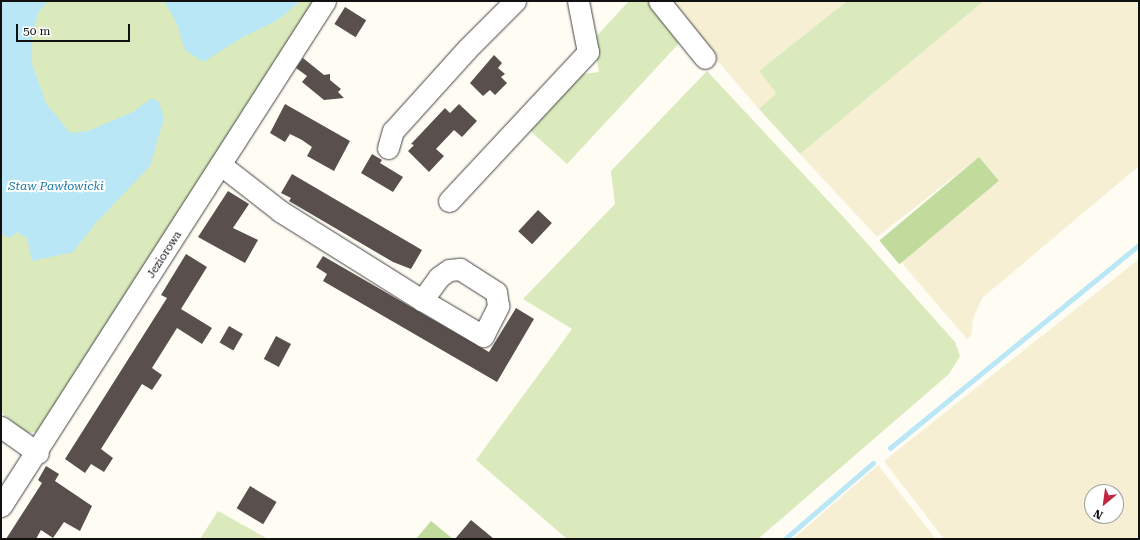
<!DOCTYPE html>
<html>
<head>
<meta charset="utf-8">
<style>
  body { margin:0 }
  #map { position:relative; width:1140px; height:540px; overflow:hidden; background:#fffcf4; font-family:"Roboto Serif",serif }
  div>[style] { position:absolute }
  .farmland>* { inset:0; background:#f6efd4 }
  .green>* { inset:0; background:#daeabd }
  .forest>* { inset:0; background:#c0db9c; transform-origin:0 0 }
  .water>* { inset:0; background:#b9e7f6 }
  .stream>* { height:4.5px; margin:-2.25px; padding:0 2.25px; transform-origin:2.25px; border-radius:2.25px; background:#b9e7f6 }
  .building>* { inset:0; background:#59504d; transform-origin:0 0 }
  .roads { filter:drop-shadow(0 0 1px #444) drop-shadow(0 0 1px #444) }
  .minor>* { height:21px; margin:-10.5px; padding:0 10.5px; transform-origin:10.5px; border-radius:10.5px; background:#fff }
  span { translate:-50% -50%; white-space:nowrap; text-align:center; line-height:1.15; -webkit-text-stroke:4px #fff; paint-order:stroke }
  .street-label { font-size:11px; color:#111 }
  .water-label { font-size:12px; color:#1878a4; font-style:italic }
  .frame { position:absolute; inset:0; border:2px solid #111; pointer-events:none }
  .north { position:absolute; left:1084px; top:484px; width:40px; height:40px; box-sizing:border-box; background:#fff; border:1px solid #a0a0a0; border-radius:50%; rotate:209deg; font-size:11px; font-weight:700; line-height:16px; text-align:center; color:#111 }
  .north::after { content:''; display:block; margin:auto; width:14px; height:18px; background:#c22742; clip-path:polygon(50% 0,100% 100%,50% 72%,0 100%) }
  .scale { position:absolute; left:16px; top:24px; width:114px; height:18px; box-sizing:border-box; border:2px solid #111; border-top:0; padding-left:5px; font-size:12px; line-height:14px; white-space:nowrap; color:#111; -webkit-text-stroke:3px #fff; paint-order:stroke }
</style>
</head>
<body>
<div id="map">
  <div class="farmland">
    <i style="clip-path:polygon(666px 1px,847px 1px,759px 71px,776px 93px,759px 109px)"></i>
    <i style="clip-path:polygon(984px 1px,1139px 1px,1139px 166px,982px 298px,973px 319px,971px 336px,967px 339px,900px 261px,999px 181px,979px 157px,877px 237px,800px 154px)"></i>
    <i style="clip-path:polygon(evenodd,1139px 259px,1139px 539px,944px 539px,884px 461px,1139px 259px,1092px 492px,1116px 492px,1116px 516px,1092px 516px,1092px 492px)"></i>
    <i style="clip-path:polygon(878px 465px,936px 539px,793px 539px)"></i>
  </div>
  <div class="green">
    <i style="clip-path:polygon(1px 1px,315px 1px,37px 432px,26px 433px,1px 412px)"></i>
    <i style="clip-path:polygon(629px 1px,655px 1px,683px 39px,567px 164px,526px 127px,575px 75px,599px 72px,593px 40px)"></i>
    <i style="clip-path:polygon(847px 1px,984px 1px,800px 154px,759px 109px,776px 93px,759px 71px)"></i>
    <i style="clip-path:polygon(707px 71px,848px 222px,955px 342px,960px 356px,949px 374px,758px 539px,567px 539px,476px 460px,572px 329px,523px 299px,615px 204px,611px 171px)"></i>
    <i style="clip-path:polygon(218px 511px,268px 539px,200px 539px)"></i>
  </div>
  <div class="forest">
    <i style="left:979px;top:157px;width:31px;height:130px;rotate:50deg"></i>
    <i style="clip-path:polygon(431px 521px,453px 539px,416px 539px)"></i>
  </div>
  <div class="water">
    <i style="clip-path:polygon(1px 1px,48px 1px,38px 13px,32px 36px,32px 64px,46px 103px,70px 133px,88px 131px,133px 112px,152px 98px,159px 102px,164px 118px,150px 166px,95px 224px,73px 252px,32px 261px,27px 238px,17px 232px,10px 238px,1px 234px)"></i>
    <i style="clip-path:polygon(164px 1px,300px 1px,278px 20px,243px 37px,203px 62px,185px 50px,176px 22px)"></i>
  </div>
  <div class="stream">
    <i style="left:890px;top:448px;width:321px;rotate:-39.2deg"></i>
    <i style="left:785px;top:539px;width:116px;rotate:-40.8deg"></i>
  </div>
  <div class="building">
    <i style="left:345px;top:7px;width:25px;height:20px;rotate:32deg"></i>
    <i style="clip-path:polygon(494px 55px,502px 63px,498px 68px,505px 74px,501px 77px,507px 83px,495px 95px,490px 90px,483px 96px,470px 83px)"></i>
    <i style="clip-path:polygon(303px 58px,324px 75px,330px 74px,330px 80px,341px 89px,338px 92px,344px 98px,324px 100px,302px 82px,307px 76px,296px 68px)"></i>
    <i style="clip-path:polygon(285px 104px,350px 141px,334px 171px,307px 156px,312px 147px,302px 140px,290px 134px,285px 142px,270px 133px)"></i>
    <i style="clip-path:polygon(459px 104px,477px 121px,462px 137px,454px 130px,436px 149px,444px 156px,429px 172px,408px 151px,414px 145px,411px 144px,445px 108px,450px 113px)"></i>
    <i style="clip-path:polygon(372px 154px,382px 160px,380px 163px,403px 177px,393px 192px,361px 173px)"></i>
    <i style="clip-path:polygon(292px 174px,422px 250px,411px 269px,393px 262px,289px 201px,291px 198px,281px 193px)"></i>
    <i style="clip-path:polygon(228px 191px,249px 204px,233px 228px,258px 240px,245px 263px,198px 237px)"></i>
    <i style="left:538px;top:210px;width:19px;height:29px;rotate:43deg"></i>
    <i style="clip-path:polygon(186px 254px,207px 267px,181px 309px,212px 328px,202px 344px,177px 328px,152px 368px,162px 375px,152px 390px,142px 384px,101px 449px,113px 458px,104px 472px,91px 464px,85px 473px,65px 459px,167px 298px,161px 295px)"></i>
    <i style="clip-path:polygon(323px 256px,489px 352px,516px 308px,534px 319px,497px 382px,323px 281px,327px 274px,316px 267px)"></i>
    <i style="left:229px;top:326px;width:16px;height:19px;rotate:30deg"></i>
    <i style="left:276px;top:336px;width:17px;height:26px;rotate:28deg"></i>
    <i style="clip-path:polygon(46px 466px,59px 474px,55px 481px,92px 506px,80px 531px,64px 522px,53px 538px,41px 530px,36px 539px,6px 539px,42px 483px,38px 480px)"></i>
    <i style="left:250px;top:486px;width:31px;height:26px;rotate:31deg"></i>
    <i style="clip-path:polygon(471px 520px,494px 539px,455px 539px)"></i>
  </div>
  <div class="roads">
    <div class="minor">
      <i style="left:659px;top:1px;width:73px;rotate:51.1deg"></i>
      <i style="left:388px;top:148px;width:18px;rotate:-74deg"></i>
      <i style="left:393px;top:131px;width:110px;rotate:-47.9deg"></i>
      <i style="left:467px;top:49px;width:68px;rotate:-45deg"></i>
      <i style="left:221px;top:165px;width:75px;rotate:37.9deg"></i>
      <i style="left:280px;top:211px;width:168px;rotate:32.1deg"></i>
      <i style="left:422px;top:300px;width:71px;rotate:30.5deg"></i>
      <i style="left:483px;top:336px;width:34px;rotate:-63deg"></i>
      <i style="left:498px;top:306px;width:14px;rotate:-98deg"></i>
      <i style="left:496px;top:292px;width:43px;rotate:-147.4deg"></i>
      <i style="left:460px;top:269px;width:11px;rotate:175deg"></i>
      <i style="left:449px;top:270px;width:12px;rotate:145deg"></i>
      <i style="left:439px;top:277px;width:29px;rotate:126deg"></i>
      <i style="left:449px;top:201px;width:204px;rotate:-47deg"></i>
      <i style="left:588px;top:52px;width:52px;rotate:-101.1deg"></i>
      <i style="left:1px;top:427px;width:45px;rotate:35.1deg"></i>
      <i style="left:1px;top:506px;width:600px;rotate:-57.32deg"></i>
    </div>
  </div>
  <div class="street-label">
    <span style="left:165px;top:255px;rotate:-57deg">Jeziorowa</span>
  </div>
  <div class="water-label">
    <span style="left:56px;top:187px">Staw Pawłowicki</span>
  </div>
  <div class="frame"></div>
  <div class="north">N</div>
  <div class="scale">50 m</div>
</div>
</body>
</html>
